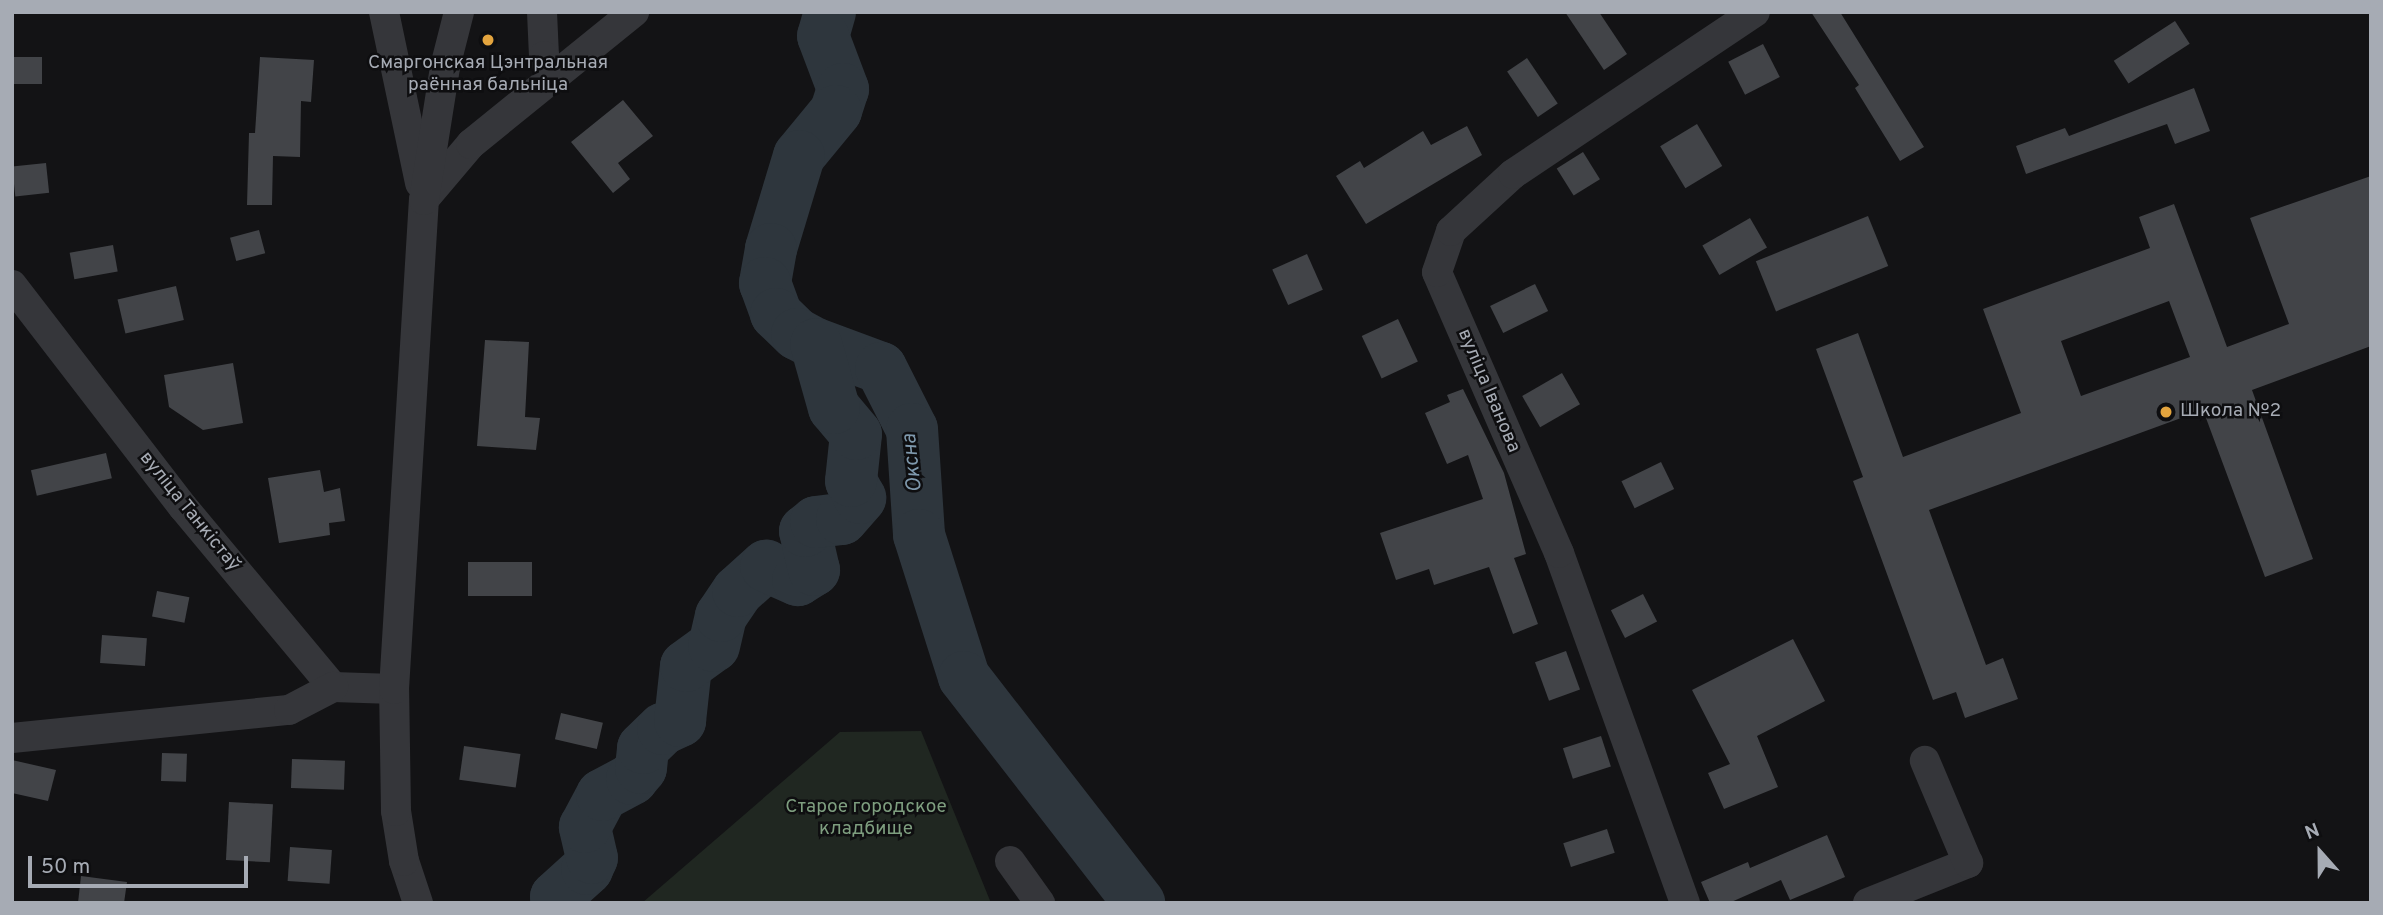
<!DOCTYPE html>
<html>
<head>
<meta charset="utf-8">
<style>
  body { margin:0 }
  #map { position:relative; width:2383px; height:915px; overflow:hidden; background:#131315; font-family:Overpass,sans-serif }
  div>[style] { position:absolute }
  .green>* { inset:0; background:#202721 }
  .river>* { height:52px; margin:-26px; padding:0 26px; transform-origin:26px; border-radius:26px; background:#2e363d }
  .building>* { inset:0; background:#424448; transform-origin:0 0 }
  .minor>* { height:30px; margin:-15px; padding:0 15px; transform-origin:15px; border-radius:15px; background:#35363a }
  .dots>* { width:19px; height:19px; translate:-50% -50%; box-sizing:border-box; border:4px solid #0e0e10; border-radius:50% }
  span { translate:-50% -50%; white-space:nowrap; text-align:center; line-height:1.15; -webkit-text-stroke:5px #0e0e10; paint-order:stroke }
  .poi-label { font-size:19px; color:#a6abb4 }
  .left { translate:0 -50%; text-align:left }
  .street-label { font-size:19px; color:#a6abb4 }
  .park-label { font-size:19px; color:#7e9e7f }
  .water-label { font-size:21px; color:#7f99ad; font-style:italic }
  .frame { position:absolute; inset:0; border:14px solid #a6abb4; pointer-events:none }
  .north { position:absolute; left:2285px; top:817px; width:70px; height:70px; -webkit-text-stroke:5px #0e0e10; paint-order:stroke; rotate:339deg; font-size:19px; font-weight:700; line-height:28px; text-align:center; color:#a6abb4 }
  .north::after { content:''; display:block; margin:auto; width:24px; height:32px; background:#a6abb4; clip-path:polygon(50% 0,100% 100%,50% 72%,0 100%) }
  .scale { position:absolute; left:28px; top:856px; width:220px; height:32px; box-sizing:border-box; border:4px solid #a6abb4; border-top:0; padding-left:9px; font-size:21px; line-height:24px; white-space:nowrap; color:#a6abb4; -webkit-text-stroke:5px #0e0e10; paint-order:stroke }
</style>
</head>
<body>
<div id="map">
  <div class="green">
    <i style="clip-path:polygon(921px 731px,991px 903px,642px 903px,840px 732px)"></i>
  </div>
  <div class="river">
    <i style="left:830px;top:12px;width:25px;rotate:106deg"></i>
    <i style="left:823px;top:36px;width:57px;rotate:69.3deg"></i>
    <i style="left:843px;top:89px;width:23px;rotate:108deg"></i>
    <i style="left:836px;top:111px;width:58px;rotate:129.4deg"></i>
    <i style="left:799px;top:156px;width:97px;rotate:106.8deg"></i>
    <i style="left:771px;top:249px;width:35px;rotate:100deg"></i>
    <i style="left:765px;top:283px;width:33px;rotate:70deg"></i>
    <i style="left:776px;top:314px;width:29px;rotate:44deg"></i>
    <i style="left:797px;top:334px;width:21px;rotate:28deg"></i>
    <i style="left:816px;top:344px;width:69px;rotate:20.3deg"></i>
    <i style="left:881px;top:368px;width:68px;rotate:63.1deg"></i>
    <i style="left:912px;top:429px;width:106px;rotate:86.2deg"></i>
    <i style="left:919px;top:535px;width:149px;rotate:72.4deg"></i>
    <i style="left:964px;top:677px;width:286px;rotate:52.2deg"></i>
    <i style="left:557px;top:903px;width:6px;rotate:-99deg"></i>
    <i style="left:556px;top:897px;width:42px;rotate:-42.1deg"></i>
    <i style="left:587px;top:869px;width:12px;rotate:-66deg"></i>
    <i style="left:592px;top:858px;width:32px;rotate:-103deg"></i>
    <i style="left:585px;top:827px;width:36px;rotate:-62deg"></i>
    <i style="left:602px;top:795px;width:34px;rotate:-28deg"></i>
    <i style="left:632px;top:779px;width:14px;rotate:-51deg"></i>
    <i style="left:641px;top:768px;width:20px;rotate:-84deg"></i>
    <i style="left:643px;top:748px;width:28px;rotate:-44deg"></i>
    <i style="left:663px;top:729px;width:19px;rotate:-25deg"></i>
    <i style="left:680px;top:721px;width:55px;rotate:-83.8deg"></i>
    <i style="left:686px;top:666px;width:34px;rotate:-36deg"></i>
    <i style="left:714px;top:646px;width:31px;rotate:-77deg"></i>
    <i style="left:721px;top:616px;width:30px;rotate:-56deg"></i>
    <i style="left:738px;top:591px;width:38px;rotate:-42deg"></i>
    <i style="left:766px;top:566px;width:35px;rotate:24deg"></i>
    <i style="left:798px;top:580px;width:19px;rotate:-32deg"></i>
    <i style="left:814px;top:570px;width:40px;rotate:-103deg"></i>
    <i style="left:805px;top:531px;width:14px;rotate:-39deg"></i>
    <i style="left:816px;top:522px;width:26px;rotate:-7deg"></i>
    <i style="left:842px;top:519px;width:28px;rotate:-49deg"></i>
    <i style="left:860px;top:498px;width:19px;rotate:-118deg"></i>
    <i style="left:851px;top:481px;width:47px;rotate:-83.9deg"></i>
    <i style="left:856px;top:434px;width:34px;rotate:-130deg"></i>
    <i style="left:834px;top:408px;width:66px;rotate:-105.7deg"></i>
  </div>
  <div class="building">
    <i style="clip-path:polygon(1565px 12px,1599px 12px,1627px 54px,1604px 70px)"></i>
    <i style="clip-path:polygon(1811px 12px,1840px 12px,1924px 147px,1900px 161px,1855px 88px,1859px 85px)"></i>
    <i style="left:2175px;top:21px;width:27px;height:73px;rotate:57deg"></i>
    <i style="left:1763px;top:44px;width:37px;height:39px;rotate:63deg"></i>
    <i style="left:12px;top:57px;width:30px;height:27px"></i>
    <i style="clip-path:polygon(260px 57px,314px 60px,311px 102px,301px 101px,300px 157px,273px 156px,272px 205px,247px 205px,249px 133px,255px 133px)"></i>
    <i style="left:1527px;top:58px;width:55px;height:24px;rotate:56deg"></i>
    <i style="clip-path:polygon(2194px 88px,2210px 131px,2175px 144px,2167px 124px,2026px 174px,2016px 146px,2065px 128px,2069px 136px)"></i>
    <i style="clip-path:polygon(623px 100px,653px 136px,618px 163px,630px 179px,613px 193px,571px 142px)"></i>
    <i style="left:1697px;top:124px;width:49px;height:43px;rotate:59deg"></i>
    <i style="clip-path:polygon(1467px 126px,1482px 155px,1366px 224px,1336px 176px,1360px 161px,1364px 168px,1423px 131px,1431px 145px)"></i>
    <i style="left:1583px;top:152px;width:32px;height:31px;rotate:58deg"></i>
    <i style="left:46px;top:163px;width:30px;height:34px;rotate:84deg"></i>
    <i style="clip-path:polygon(evenodd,2371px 176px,2371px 346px,2252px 390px,2313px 559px,2265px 577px,2203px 410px,1929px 510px,1986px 665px,2003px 658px,2018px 699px,1965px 718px,1956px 692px,1933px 700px,1853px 481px,1863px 477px,1816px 349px,1858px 333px,1903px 457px,2021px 413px,1983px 309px,2150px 248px,2139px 217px,2174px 204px,2227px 347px,2289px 324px,2250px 218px,2371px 176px,2169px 301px,2190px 357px,2081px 396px,2061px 341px,2169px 301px)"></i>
    <i style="left:1868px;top:216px;width:54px;height:121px;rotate:68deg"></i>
    <i style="left:1750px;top:218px;width:34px;height:55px;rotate:60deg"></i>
    <i style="left:259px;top:230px;width:24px;height:30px;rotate:75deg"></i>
    <i style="left:113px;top:245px;width:27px;height:44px;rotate:80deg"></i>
    <i style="left:1307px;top:254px;width:39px;height:38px;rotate:66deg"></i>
    <i style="left:1535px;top:284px;width:30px;height:50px;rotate:64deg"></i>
    <i style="left:176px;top:286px;width:35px;height:60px;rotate:77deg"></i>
    <i style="left:1398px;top:319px;width:47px;height:40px;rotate:65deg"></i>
    <i style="clip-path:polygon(485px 340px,529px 342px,525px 417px,540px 418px,536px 450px,477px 446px)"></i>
    <i style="clip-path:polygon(233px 363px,243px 423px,203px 430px,169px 407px,164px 375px)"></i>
    <i style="left:1562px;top:373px;width:36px;height:46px;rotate:60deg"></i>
    <i style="clip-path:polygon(1463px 389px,1504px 473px,1526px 554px,1514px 558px,1538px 624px,1513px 634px,1489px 567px,1434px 585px,1429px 569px,1396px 580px,1380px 533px,1483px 499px,1468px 455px,1447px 464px,1425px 413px,1450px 402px,1447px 395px)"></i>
    <i style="left:106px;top:453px;width:26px;height:77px;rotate:77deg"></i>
    <i style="left:1661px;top:462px;width:30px;height:44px;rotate:64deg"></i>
    <i style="clip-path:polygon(320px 470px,324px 492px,340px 488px,345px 521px,329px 523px,330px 535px,279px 543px,268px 478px)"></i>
    <i style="left:468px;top:562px;width:64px;height:34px"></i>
    <i style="left:157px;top:591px;width:33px;height:26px;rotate:11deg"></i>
    <i style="left:1643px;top:594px;width:31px;height:36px;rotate:63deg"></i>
    <i style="left:102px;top:635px;width:45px;height:28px;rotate:4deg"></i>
    <i style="clip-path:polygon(1793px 639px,1825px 701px,1757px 736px,1778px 787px,1724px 809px,1708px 773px,1730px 764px,1692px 690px)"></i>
    <i style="left:1566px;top:651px;width:41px;height:33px;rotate:70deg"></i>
    <i style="left:561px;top:713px;width:43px;height:27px;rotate:13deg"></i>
    <i style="left:1601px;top:736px;width:32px;height:40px;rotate:72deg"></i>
    <i style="left:464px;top:746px;width:57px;height:34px;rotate:8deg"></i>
    <i style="left:162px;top:753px;width:25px;height:28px;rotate:2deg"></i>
    <i style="left:292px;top:759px;width:53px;height:29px;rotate:2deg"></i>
    <i style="clip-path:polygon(12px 760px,56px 770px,48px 801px,12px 793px)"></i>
    <i style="left:229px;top:802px;width:44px;height:58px;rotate:3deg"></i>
    <i style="left:1607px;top:829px;width:25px;height:46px;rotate:72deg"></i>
    <i style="clip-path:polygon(1827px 835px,1845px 877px,1790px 900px,1781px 880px,1729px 903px,1710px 903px,1701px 882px,1748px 862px,1750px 868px)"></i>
    <i style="left:290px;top:847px;width:42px;height:34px;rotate:4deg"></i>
    <i style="clip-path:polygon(81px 876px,127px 882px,124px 903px,78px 903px)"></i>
  </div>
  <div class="minor">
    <i style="left:384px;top:12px;width:175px;rotate:78.1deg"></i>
    <i style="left:542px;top:12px;width:44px;rotate:87.4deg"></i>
    <i style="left:544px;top:56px;width:23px;rotate:70deg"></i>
    <i style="left:426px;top:197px;width:70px;rotate:-49.7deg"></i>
    <i style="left:471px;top:144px;width:210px;rotate:-39deg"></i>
    <i style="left:12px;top:285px;width:280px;rotate:52.4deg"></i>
    <i style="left:183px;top:507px;width:234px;rotate:50.2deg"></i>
    <i style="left:333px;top:687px;width:61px;rotate:1.9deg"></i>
    <i style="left:12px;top:738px;width:278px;rotate:-5.8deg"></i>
    <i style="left:289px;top:710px;width:50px;rotate:-27.6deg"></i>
    <i style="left:1010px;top:861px;width:52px;rotate:54.5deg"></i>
    <i style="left:418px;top:903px;width:44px;rotate:-108.4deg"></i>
    <i style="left:404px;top:861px;width:51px;rotate:-99.1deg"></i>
    <i style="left:396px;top:811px;width:122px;rotate:-90.9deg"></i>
    <i style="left:394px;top:689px;width:490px;rotate:-86.5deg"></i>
    <i style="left:424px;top:200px;width:135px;rotate:-81deg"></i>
    <i style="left:445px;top:67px;width:57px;rotate:-75.7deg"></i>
    <i style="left:1685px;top:903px;width:372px;rotate:-109.8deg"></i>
    <i style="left:1559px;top:553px;width:306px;rotate:-113.5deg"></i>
    <i style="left:1437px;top:272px;width:43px;rotate:-71.1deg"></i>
    <i style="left:1451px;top:231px;width:84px;rotate:-42.6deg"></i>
    <i style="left:1513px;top:174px;width:291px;rotate:-33.8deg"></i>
    <i style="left:1868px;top:903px;width:108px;rotate:-21.8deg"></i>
    <i style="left:1968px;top:863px;width:111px;rotate:-112.9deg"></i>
  </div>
  <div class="dots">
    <i style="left:488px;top:40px;background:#e3a43e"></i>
    <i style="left:2166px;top:412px;background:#e3a43e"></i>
  </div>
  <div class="poi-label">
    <span style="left:488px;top:75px">Смаргонская Цэнтральная<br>раённая бальніца</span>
    <span class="left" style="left:2180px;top:412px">Школа №2</span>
  </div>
  <div class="street-label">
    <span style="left:1488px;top:391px;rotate:67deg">вуліца Іванова</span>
    <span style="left:189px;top:512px;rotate:51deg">вуліца Танкістаў</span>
  </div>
  <div class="park-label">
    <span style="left:866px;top:819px">Старое городское<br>кладбище</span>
  </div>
  <div class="water-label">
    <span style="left:913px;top:463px;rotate:-96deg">Оксна</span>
  </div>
  <div class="frame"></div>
  <div class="north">N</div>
  <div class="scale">50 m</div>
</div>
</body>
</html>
